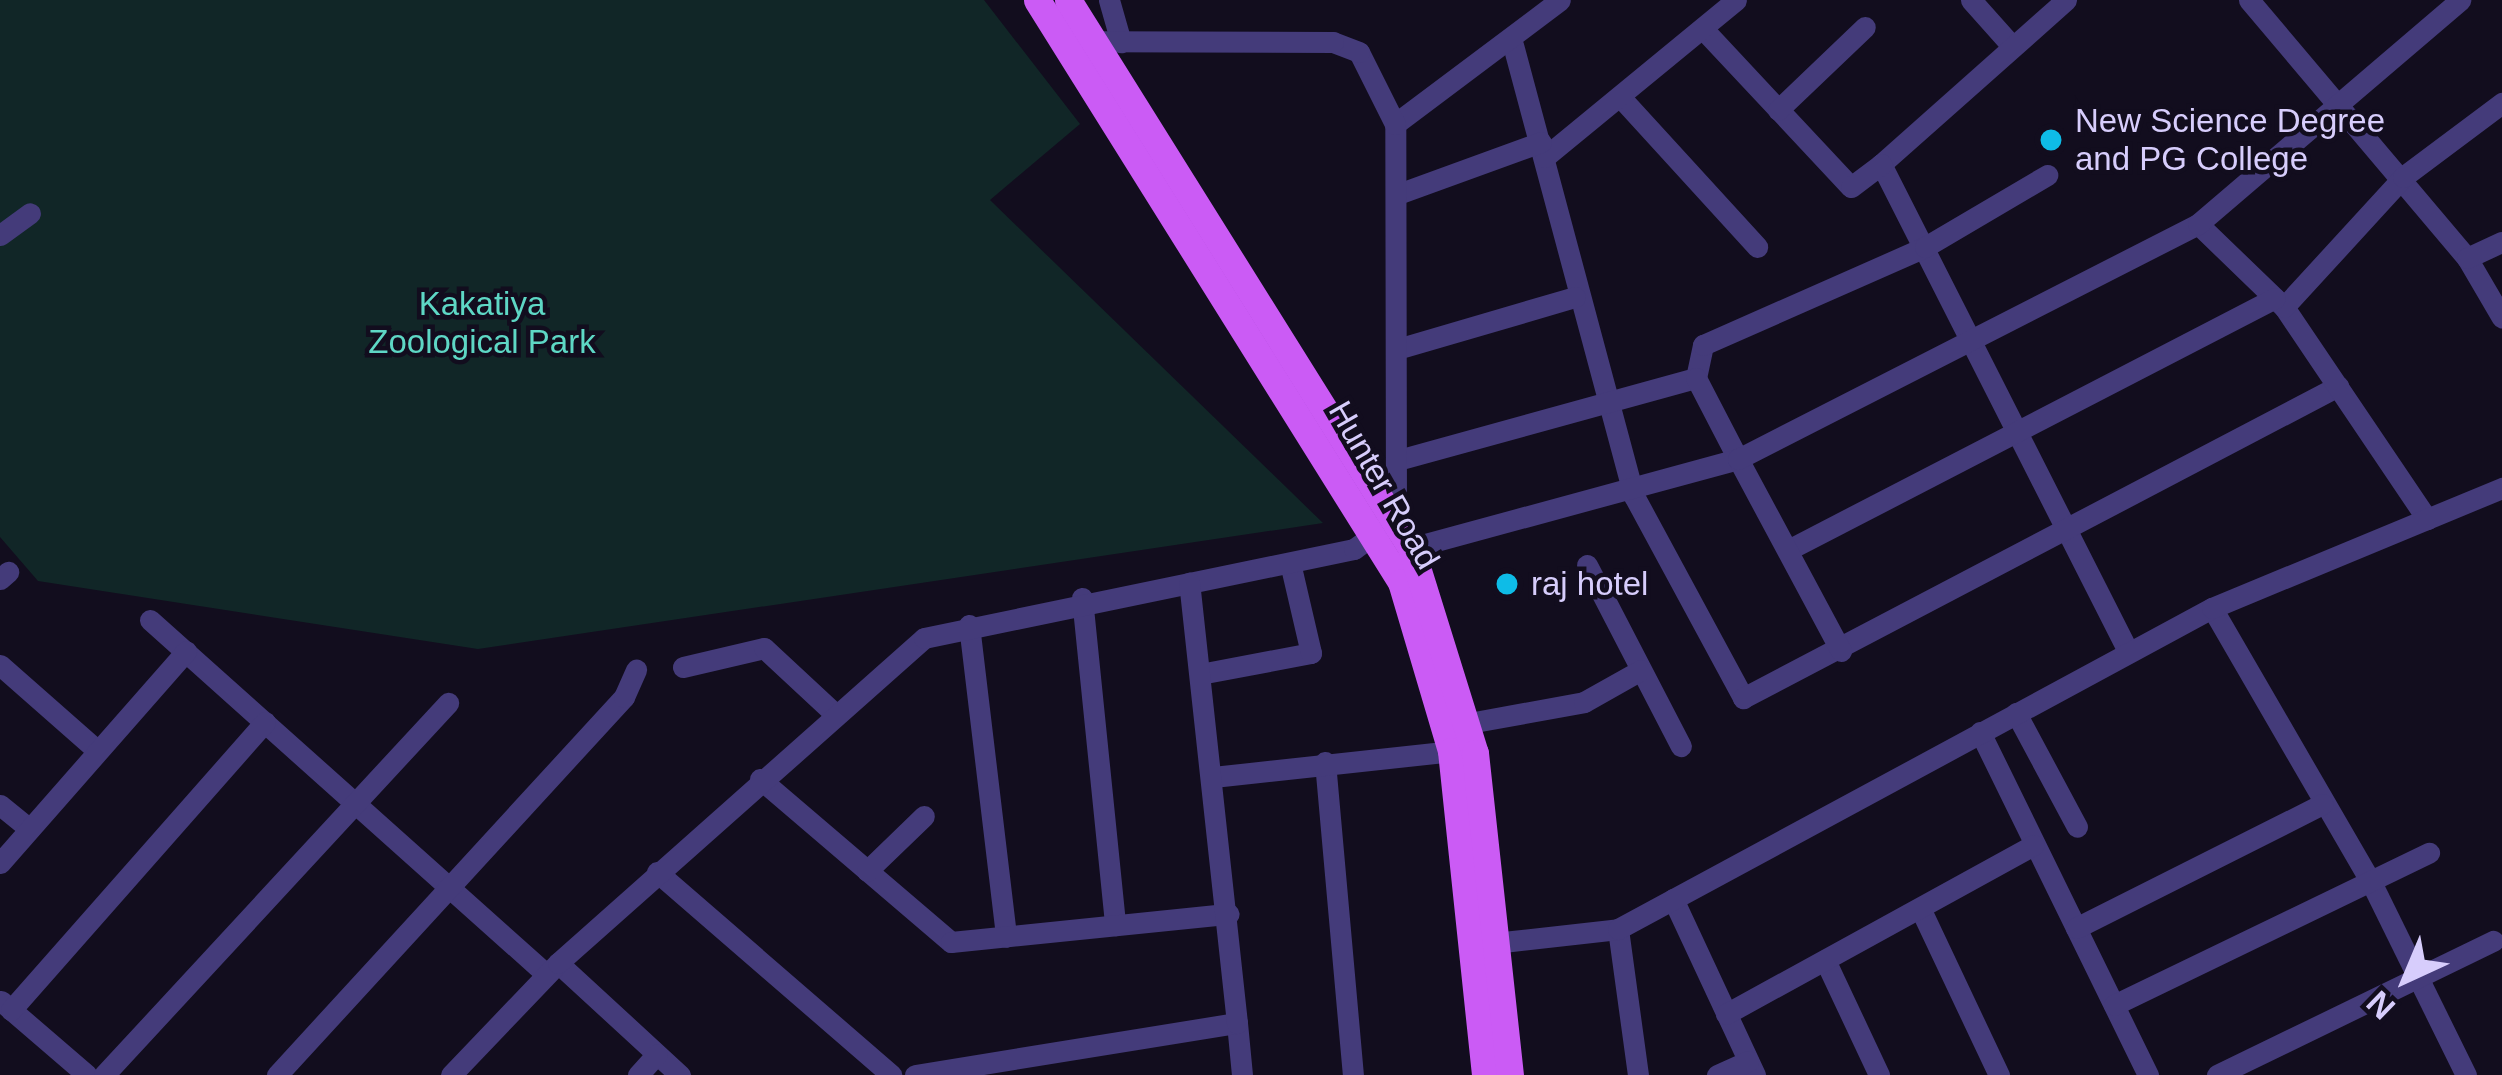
<!DOCTYPE html>
<html>
<head>
<meta charset="utf-8">
<style>
  body { margin:0 }
  #map { position:relative; width:2502px; height:1075px; overflow:hidden; background:#120d1e; font-family:Arial,sans-serif }
  div>[style] { position:absolute }
  .green>* { inset:0; background:#112627 }
  .minor>* { height:21px; margin:-10.5px; padding:0 10.5px; transform-origin:10.5px; border-radius:10.5px; background:#443b7a }
  .major>* { height:27px; margin:-13.5px; padding:0 13.5px; transform-origin:13.5px; border-radius:13.5px; background:#cb5bf5 }
  .dots>* { width:33px; height:33px; translate:-50% -50%; box-sizing:border-box; border:6px solid #120d1e; border-radius:50% }
  span { translate:-50% -50%; white-space:nowrap; text-align:center; line-height:1.15; -webkit-text-stroke:9px #120d1e; paint-order:stroke }
  .poi-label { font-size:33px; color:#d7cdfc }
  .left { translate:0 -50%; text-align:left }
  .park-label { font-size:33px; color:#5ed7c5 }
  .street-label { font-size:33px; color:#d7cdfc }
  .north { position:absolute; left:2346px; top:919px; width:120px; height:120px; -webkit-text-stroke:9px #120d1e; paint-order:stroke; rotate:224deg; font-size:33px; font-weight:700; line-height:48px; text-align:center; color:#d7cdfc }
  .north::after { content:''; display:block; margin:auto; width:42px; height:54px; background:#d7cdfc; clip-path:polygon(50% 0,100% 100%,50% 72%,0 100%) }
</style>
</head>
<body>
<div id="map">
  <div class="green">
    <i style="clip-path:polygon(0 0,984px 0,1080px 124px,990px 200px,1323px 523px,478px 649px,38px 581px,0 537px)"></i>
  </div>
  <div class="minor">
    <i style="left:1109px;top:0;width:44px;rotate:74.1deg"></i>
    <i style="left:1971px;top:0;width:62px;rotate:48.3deg"></i>
    <i style="left:2066px;top:0;width:247px;rotate:138.4deg"></i>
    <i style="left:1881px;top:164px;width:546px;rotate:63.11deg"></i>
    <i style="left:2249px;top:0;width:338px;rotate:49.8deg"></i>
    <i style="left:2467px;top:258px;width:69px;rotate:59.7deg"></i>
    <i style="left:1703px;top:29px;width:216px;rotate:46.9deg"></i>
    <i style="left:1851px;top:187px;width:38px;rotate:-37deg"></i>
    <i style="left:1513px;top:45px;width:467px;rotate:75deg"></i>
    <i style="left:1634px;top:496px;width:230px;rotate:61.6deg"></i>
    <i style="left:1743px;top:698px;width:672px;rotate:-27.67deg"></i>
    <i style="left:1623px;top:100px;width:199px;rotate:47.6deg"></i>
    <i style="left:1778px;top:110px;width:120px;rotate:-43.7deg"></i>
    <i style="left:1395px;top:124px;width:206px;rotate:-36.9deg"></i>
    <i style="left:1545px;top:157px;width:247px;rotate:-39.4deg"></i>
    <i style="left:1398px;top:194px;width:152px;rotate:-20deg"></i>
    <i style="left:2198px;top:224px;width:120px;rotate:44deg"></i>
    <i style="left:2284px;top:307px;width:256px;rotate:56deg"></i>
    <i style="left:0;top:235px;width:37px;rotate:-36deg"></i>
    <i style="left:2467px;top:258px;width:38px;rotate:-25deg"></i>
    <i style="left:2284px;top:307px;width:176px;rotate:-47.5deg"></i>
    <i style="left:2403px;top:177px;width:124px;rotate:-36.8deg"></i>
    <i style="left:1404px;top:347px;width:178px;rotate:-16.3deg"></i>
    <i style="left:1696px;top:378px;width:34px;rotate:-78deg"></i>
    <i style="left:1703px;top:345px;width:243px;rotate:-23.8deg"></i>
    <i style="left:1925px;top:247px;width:142px;rotate:-30.5deg"></i>
    <i style="left:1398px;top:460px;width:309px;rotate:-15.4deg"></i>
    <i style="left:1696px;top:378px;width:91px;rotate:62.6deg"></i>
    <i style="left:1738px;top:459px;width:339px;rotate:164.8deg"></i>
    <i style="left:1788px;top:550px;width:548px;rotate:-27.36deg"></i>
    <i style="left:1587px;top:565px;width:204px;rotate:62.6deg"></i>
    <i style="left:0;top:579px;width:11px;rotate:-41deg"></i>
    <i style="left:1082px;top:598px;width:329px;rotate:84.2deg"></i>
    <i style="left:2212px;top:608px;width:317px;rotate:59.9deg"></i>
    <i style="left:2371px;top:882px;width:215px;rotate:63.8deg"></i>
    <i style="left:150px;top:620px;width:531px;rotate:41.79deg"></i>
    <i style="left:969px;top:625px;width:314px;rotate:83.2deg"></i>
    <i style="left:1841px;top:651px;width:218px;rotate:-118.2deg"></i>
    <i style="left:1738px;top:459px;width:517px;rotate:-27.06deg"></i>
    <i style="left:2198px;top:224px;width:345px;rotate:-40.5deg"></i>
    <i style="left:0;top:665px;width:130px;rotate:41.3deg"></i>
    <i style="left:683px;top:667px;width:83px;rotate:-13.2deg"></i>
    <i style="left:764px;top:648px;width:97px;rotate:42.9deg"></i>
    <i style="left:1200px;top:674px;width:113px;rotate:-10.7deg"></i>
    <i style="left:1311px;top:653px;width:92px;rotate:-103.1deg"></i>
    <i style="left:2016px;top:713px;width:129px;rotate:61.8deg"></i>
    <i style="left:1469px;top:723px;width:117px;rotate:-10.3deg"></i>
    <i style="left:1584px;top:702px;width:65px;rotate:-29.3deg"></i>
    <i style="left:1980px;top:732px;width:382px;rotate:63.9deg"></i>
    <i style="left:1325px;top:762px;width:314px;rotate:84.9deg"></i>
    <i style="left:1213px;top:777px;width:239px;rotate:-6.2deg"></i>
    <i style="left:760px;top:779px;width:251px;rotate:40.5deg"></i>
    <i style="left:951px;top:942px;width:279px;rotate:-5.8deg"></i>
    <i style="left:0;top:805px;width:38px;rotate:39deg"></i>
    <i style="left:0;top:863px;width:282px;rotate:-48.7deg"></i>
    <i style="left:867px;top:871px;width:79px;rotate:-44deg"></i>
    <i style="left:657px;top:872px;width:310px;rotate:40.9deg"></i>
    <i style="left:1673px;top:899px;width:194px;rotate:65deg"></i>
    <i style="left:1920px;top:908px;width:185px;rotate:64.7deg"></i>
    <i style="left:2076px;top:928px;width:276px;rotate:-26.7deg"></i>
    <i style="left:1618px;top:929px;width:147px;rotate:82.2deg"></i>
    <i style="left:1494px;top:943px;width:125px;rotate:-6.4deg"></i>
    <i style="left:1618px;top:929px;width:675px;rotate:-28.39deg"></i>
    <i style="left:2212px;top:608px;width:314px;rotate:-22.5deg"></i>
    <i style="left:1825px;top:960px;width:127px;rotate:64.8deg"></i>
    <i style="left:558px;top:963px;width:166px;rotate:42.6deg"></i>
    <i style="left:1px;top:1001px;width:113px;rotate:40.7deg"></i>
    <i style="left:2114px;top:1005px;width:350px;rotate:-25.8deg"></i>
    <i style="left:11px;top:1010px;width:384px;rotate:-48.6deg"></i>
    <i style="left:1726px;top:1014px;width:351px;rotate:-28.8deg"></i>
    <i style="left:1237px;top:1023px;width:52px;rotate:84.5deg"></i>
    <i style="left:104px;top:1075px;width:507px;rotate:-47.24deg"></i>
    <i style="left:277px;top:1075px;width:513px;rotate:-47.45deg"></i>
    <i style="left:624px;top:697px;width:30px;rotate:-66deg"></i>
    <i style="left:451px;top:1075px;width:155px;rotate:-46.3deg"></i>
    <i style="left:558px;top:963px;width:489px;rotate:-41.6deg"></i>
    <i style="left:924px;top:638px;width:439px;rotate:-11.7deg"></i>
    <i style="left:1354px;top:549px;width:52px;rotate:-36.4deg"></i>
    <i style="left:1396px;top:518px;width:394px;rotate:-90.1deg"></i>
    <i style="left:1395px;top:124px;width:80px;rotate:-116.6deg"></i>
    <i style="left:1359px;top:52px;width:28px;rotate:-159deg"></i>
    <i style="left:1333px;top:42px;width:233px;rotate:-179.8deg"></i>
    <i style="left:638px;top:1075px;width:28px;rotate:-48deg"></i>
    <i style="left:915px;top:1075px;width:326px;rotate:-9.2deg"></i>
    <i style="left:1237px;top:1023px;width:443px;rotate:-96.2deg"></i>
    <i style="left:1717px;top:1075px;width:34px;rotate:-24deg"></i>
    <i style="left:2217px;top:1075px;width:307px;rotate:-25.9deg"></i>
  </div>
  <div class="major">
    <i style="left:1037px;top:0;width:686px;rotate:57.98deg"></i>
    <i style="left:1401px;top:582px;width:176px;rotate:73.5deg"></i>
    <i style="left:1451px;top:751px;width:326px;rotate:84deg"></i>
    <i style="left:1068px;top:0;width:646px;rotate:57.96deg"></i>
    <i style="left:1411px;top:548px;width:215px;rotate:72.7deg"></i>
    <i style="left:1475px;top:753px;width:324px;rotate:83.8deg"></i>
  </div>
  <div class="dots">
    <i style="left:2051px;top:140px;background:#0ebce7"></i>
    <i style="left:1507px;top:584px;background:#0ebce7"></i>
  </div>
  <div class="poi-label">
    <span class="left" style="left:2075px;top:140px">New Science Degree<br>and PG College</span>
    <span class="left" style="left:1531px;top:584px">raj hotel</span>
  </div>
  <div class="park-label">
    <span style="left:482px;top:323px">Kakatiya<br>Zoological Park</span>
  </div>
  <div class="street-label">
    <span style="left:1384px;top:485px;rotate:60deg">Hunter Road</span>
  </div>
  <div class="north">N</div>
</div>
</body>
</html>
